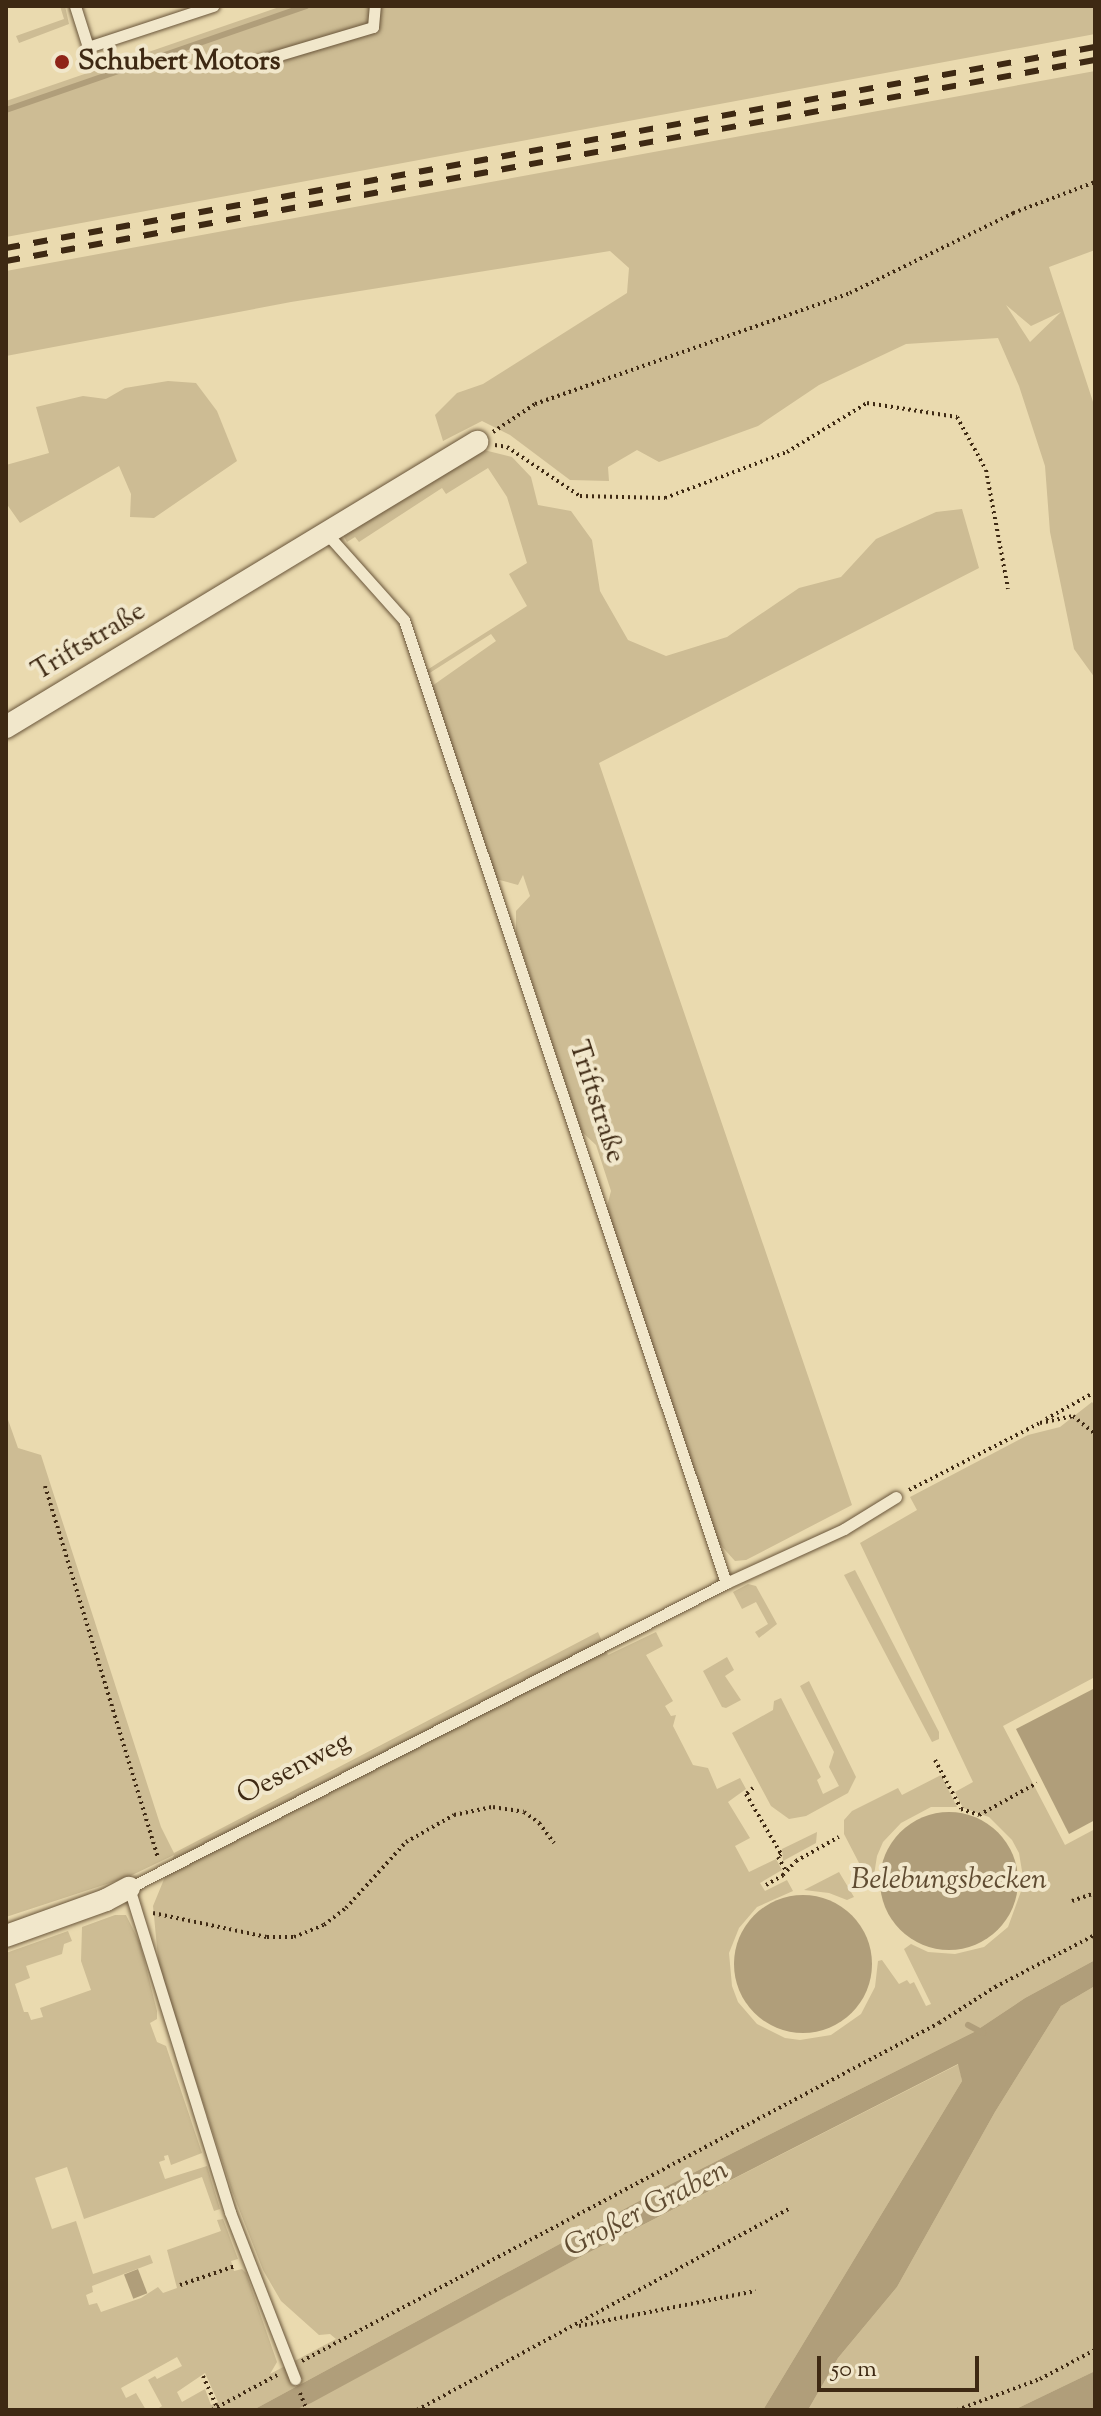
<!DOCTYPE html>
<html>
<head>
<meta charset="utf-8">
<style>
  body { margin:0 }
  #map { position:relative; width:1101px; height:2416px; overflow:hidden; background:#eadaaf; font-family:"Sorts Mill Goudy",serif }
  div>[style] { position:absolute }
  .green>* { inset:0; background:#cdbc94 }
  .water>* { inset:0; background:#b09e7a; transform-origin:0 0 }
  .round { border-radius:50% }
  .stream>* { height:6px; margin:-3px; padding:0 3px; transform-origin:3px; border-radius:3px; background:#b09e7a }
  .path>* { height:4px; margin-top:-2px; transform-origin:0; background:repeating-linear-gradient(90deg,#3e2913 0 2px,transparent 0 6px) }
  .roads { filter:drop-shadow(0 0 2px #69553a) drop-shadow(0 0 2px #69553a) }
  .service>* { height:11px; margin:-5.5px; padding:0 5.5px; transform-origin:5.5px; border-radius:5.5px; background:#f1e7cb }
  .minor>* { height:22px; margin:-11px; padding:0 11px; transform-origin:11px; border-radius:11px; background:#f1e7cb }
  .rail>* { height:6px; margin-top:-3px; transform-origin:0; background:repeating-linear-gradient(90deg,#3e2913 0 14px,transparent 0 28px) }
  .dots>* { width:22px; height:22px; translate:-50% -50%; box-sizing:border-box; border:4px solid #f1e7cb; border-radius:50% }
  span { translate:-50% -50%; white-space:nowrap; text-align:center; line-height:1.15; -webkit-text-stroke:8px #f1e7cb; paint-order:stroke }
  .poi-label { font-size:28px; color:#3e2913; font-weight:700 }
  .left { translate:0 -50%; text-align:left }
  .street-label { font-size:28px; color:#3e2913 }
  .water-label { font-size:30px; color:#604c32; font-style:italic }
  .frame { position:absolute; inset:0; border:8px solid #3e2913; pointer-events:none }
  .scale { position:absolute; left:817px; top:2356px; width:162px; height:36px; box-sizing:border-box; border:4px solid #3e2913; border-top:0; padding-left:10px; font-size:24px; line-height:28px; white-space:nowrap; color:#3e2913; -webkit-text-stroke:6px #f1e7cb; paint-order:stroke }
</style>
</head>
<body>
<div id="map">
  <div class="green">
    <i style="clip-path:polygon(60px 6px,65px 6px,69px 24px,19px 43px,16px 36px,64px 19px)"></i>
    <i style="clip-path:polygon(282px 6px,1095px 6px,1095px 34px,6px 237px,6px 101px)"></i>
    <i style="clip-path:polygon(evenodd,1095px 71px,1095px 250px,1049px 267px,1095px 408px,1095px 678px,1074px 649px,1050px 532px,1045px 466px,1019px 386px,998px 338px,906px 344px,819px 385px,758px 426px,659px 462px,637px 450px,608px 467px,609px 481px,570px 480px,510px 435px,482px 421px,443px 441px,435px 415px,457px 393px,483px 384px,627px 293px,629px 268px,610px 251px,291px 302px,6px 356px,6px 271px,1095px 71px,1006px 305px,1031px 326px,1061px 312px,1030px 342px,1006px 305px)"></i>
    <i style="clip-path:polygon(168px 381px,196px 383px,217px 411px,237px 461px,154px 518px,130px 517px,131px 494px,119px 466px,20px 523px,6px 503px,6px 465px,49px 453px,36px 407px,83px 396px,106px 399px,125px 388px)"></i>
    <i style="clip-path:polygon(484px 450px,512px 457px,531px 477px,538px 505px,571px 511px,592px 540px,600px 591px,628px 640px,666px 656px,727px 637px,799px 588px,841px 577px,876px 539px,936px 512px,962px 509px,979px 568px,599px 763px,852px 1505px,746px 1560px,735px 1561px,717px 1541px,606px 1210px,611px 1191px,596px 1145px,581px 1131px,516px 933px,516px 911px,530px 896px,523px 875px,518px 885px,496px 879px,432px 686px,496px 641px,491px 634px,428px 674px,427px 670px,527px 606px,509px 574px,527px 563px,507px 497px,488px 468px,446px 494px,442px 488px,359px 542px,355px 537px,347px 542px,343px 535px)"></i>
    <i style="clip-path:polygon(evenodd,1092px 1402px,1095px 1406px,1095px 1677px,1003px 1726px,1065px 1845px,1095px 1829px,1095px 1960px,1025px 1998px,974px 2032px,663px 2188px,253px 2410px,156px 2410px,162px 2406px,148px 2380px,155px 2376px,157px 2379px,182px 2366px,177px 2357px,121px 2388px,126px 2398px,136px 2393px,146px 2410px,6px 2410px,6px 1953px,68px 1931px,72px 1941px,64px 1944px,62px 1954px,26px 1966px,30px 1978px,15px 1984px,24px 2012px,28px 2012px,31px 2020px,43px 2017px,40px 2008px,91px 1990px,81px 1961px,82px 1927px,115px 1915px,126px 1915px,140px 1943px,157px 2011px,157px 2019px,150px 2023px,157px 2042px,166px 2046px,202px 2153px,171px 2165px,168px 2155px,164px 2156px,165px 2160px,159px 2162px,165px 2179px,207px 2166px,220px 2209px,214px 2211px,202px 2177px,84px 2219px,67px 2167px,35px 2178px,52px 2229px,76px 2221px,93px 2274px,150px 2255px,153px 2263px,92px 2286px,93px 2292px,86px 2295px,89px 2305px,97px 2303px,101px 2312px,141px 2298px,158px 2287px,163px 2293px,177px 2288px,167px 2250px,221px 2231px,217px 2220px,223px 2219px,238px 2259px,231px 2261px,234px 2271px,242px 2269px,246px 2273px,277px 2362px,270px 2374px,336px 2339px,330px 2334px,319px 2335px,281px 2301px,263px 2270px,232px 2191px,159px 1968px,153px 1906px,174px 1855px,128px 1877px,6px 1917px,6px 1414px,18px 1448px,41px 1455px,161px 1827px,174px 1853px,598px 1632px,608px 1655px,656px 1632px,663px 1646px,646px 1655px,673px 1701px,665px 1706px,671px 1716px,676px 1715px,673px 1726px,693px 1765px,708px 1768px,717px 1789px,740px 1778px,746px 1789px,728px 1802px,750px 1838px,735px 1846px,749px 1872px,776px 1859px,782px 1870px,760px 1883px,765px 1891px,787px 1880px,793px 1891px,757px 1907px,739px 1928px,729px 1953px,732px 1986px,738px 2002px,757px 2024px,785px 2038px,800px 2040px,831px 2035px,861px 2014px,875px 1987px,878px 1961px,882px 1960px,899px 1984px,907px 1980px,910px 1984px,914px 1982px,926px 2006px,931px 2004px,904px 1949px,911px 1944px,928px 1952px,955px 1954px,984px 1947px,1008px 1927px,1024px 1883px,1019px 1853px,1012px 1840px,989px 1817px,963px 1808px,955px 1792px,973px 1782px,860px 1543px,917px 1510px,910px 1497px,1028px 1435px,1060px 1427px,1092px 1402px,205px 2373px,218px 2402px,211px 2405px,205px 2389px,182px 2402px,177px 2392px,205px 2373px)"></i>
    <i style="clip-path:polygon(855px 1570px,939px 1732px,939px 1739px,932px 1742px,844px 1575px)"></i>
    <i style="clip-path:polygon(748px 1584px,756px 1586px,777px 1624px,759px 1638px,755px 1632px,768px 1624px,756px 1602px,742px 1609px,733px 1592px)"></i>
    <i style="clip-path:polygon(727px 1657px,734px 1670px,725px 1676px,741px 1700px,726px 1708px,722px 1707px,703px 1671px)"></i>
    <i style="clip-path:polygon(809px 1681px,856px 1777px,848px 1793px,806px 1816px,789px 1819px,771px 1806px,732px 1733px,773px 1710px,774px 1701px,781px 1698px,821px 1777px,817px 1780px,823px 1794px,839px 1786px,829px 1767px,834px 1752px,800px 1686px)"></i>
    <i style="clip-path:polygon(941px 1775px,957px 1807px,931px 1807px,901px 1823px,883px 1842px,877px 1856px,872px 1888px,844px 1834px,844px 1820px,852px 1811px,898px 1788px,902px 1795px)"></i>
    <i style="clip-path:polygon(817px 1832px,816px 1843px,783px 1861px,782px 1849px)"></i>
    <i style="clip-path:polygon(839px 1872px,854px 1897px,847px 1900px,829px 1893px,804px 1890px)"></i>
    <i style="clip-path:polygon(1095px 1986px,1095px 2371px,1014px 2410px,808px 2410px,838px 2358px,897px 2287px,995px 2112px,1061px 2006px)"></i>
    <i style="clip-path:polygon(959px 2064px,962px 2081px,763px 2410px,295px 2410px,584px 2255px)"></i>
  </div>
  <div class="water">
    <i style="clip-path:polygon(1095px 1688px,1095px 1820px,1069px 1834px,1016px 1729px)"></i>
    <i class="round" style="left:880px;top:1812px;width:138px;height:138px"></i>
    <i class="round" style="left:734px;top:1895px;width:138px;height:138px"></i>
    <i style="clip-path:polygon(1095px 1960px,1095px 1986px,1061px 2006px,995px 2112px,897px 2287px,838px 2358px,808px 2410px,763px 2410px,962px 2081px,958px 2064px,584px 2255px,311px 2403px,295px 2410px,253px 2410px,663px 2188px,974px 2032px,1025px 1998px)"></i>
    <i style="left:138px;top:2269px;width:26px;height:15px;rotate:69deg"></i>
    <i style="clip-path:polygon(1095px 2371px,1095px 2410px,1014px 2410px,1070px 2383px)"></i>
  </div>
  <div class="stream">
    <i style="left:6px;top:110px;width:318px;rotate:-19.1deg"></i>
    <i style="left:968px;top:2025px;width:17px;rotate:28deg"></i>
  </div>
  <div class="path">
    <i style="left:493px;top:432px;width:50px;rotate:-33.7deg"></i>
    <i style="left:535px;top:404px;width:334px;rotate:-19.4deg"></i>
    <i style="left:850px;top:293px;width:182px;rotate:-26.1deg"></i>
    <i style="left:1013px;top:213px;width:88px;rotate:-20.7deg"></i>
    <i style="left:495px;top:445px;width:12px;rotate:9deg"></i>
    <i style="left:507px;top:447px;width:88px;rotate:33.9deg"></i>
    <i style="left:580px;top:496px;width:85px;rotate:1.3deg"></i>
    <i style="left:665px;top:498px;width:130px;rotate:-20.7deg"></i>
    <i style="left:787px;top:452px;width:94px;rotate:-31.5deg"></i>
    <i style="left:867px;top:403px;width:91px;rotate:8.8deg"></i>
    <i style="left:957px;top:417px;width:60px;rotate:61.3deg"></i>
    <i style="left:986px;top:470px;width:121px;rotate:79.5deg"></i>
    <i style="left:1046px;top:1419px;width:56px;rotate:-28.9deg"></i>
    <i style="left:45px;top:1486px;width:389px;rotate:73.1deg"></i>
    <i style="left:909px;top:1490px;width:147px;rotate:-27.1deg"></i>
    <i style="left:1040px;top:1423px;width:34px;rotate:-12deg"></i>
    <i style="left:1073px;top:1416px;width:28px;rotate:39deg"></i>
    <i style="left:935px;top:1760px;width:55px;rotate:62deg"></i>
    <i style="left:961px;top:1809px;width:19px;rotate:18deg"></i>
    <i style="left:979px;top:1815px;width:66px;rotate:-28.9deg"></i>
    <i style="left:753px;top:1788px;width:9px;rotate:139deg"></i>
    <i style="left:746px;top:1794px;width:69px;rotate:59.7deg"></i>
    <i style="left:781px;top:1854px;width:4px;rotate:135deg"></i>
    <i style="left:778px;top:1857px;width:16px;rotate:60deg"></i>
    <i style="left:766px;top:1885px;width:20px;rotate:-30deg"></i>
    <i style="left:783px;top:1875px;width:19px;rotate:-47deg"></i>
    <i style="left:796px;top:1861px;width:49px;rotate:-29.2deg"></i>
    <i style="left:1072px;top:1901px;width:24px;rotate:-19deg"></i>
    <i style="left:153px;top:1913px;width:116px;rotate:11.9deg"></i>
    <i style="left:267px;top:1937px;width:27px"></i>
    <i style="left:294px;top:1937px;width:32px;rotate:-22deg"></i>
    <i style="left:324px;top:1925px;width:28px;rotate:-38deg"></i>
    <i style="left:346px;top:1908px;width:89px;rotate:-47.7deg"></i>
    <i style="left:406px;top:1842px;width:55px;rotate:-29.4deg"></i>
    <i style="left:454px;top:1815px;width:40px;rotate:-12deg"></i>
    <i style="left:493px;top:1807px;width:31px;rotate:9deg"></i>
    <i style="left:524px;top:1812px;width:19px;rotate:36deg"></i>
    <i style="left:539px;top:1823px;width:25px;rotate:53deg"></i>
    <i style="left:180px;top:2285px;width:58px;rotate:-19.1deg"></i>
    <i style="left:579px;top:2326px;width:180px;rotate:-11.2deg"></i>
    <i style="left:302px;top:2361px;width:721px;rotate:-27.95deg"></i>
    <i style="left:939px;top:2023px;width:67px;rotate:-32.7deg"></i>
    <i style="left:995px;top:1987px;width:113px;rotate:-27.5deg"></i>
    <i style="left:203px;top:2376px;width:34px;rotate:66deg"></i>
    <i style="left:300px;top:2393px;width:18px;rotate:68deg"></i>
    <i style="left:212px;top:2410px;width:74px;rotate:-28.3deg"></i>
    <i style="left:417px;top:2410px;width:425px;rotate:-28.4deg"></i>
    <i style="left:957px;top:2410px;width:89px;rotate:-20.5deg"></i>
    <i style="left:1040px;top:2379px;width:62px;rotate:-27.8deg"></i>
  </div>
  <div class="roads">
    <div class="service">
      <i style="left:75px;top:6px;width:43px;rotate:72.4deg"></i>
      <i style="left:88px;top:47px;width:132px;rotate:-18.2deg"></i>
      <i style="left:259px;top:61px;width:119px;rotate:-16.6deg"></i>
      <i style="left:373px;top:27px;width:21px;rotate:-85deg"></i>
      <i style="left:726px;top:1583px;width:130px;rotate:-24.6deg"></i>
      <i style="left:844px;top:1529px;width:61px;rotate:-31.6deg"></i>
      <i style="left:295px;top:2379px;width:179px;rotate:-111.3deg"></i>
      <i style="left:230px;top:2212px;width:339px;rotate:-107.3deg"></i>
      <i style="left:129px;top:1888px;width:670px;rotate:-27.06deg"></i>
      <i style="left:726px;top:1583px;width:1015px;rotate:-108.49deg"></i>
      <i style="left:404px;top:620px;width:115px;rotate:-131.8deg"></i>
    </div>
    <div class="minor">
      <i style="left:6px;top:727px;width:551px;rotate:-31.18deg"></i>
      <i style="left:6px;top:1936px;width:106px;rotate:-19.8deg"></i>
      <i style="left:106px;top:1900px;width:26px;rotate:-28deg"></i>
    </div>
  </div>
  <div class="rail">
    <i style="left:6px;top:248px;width:1107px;rotate:-10.46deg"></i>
    <i style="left:6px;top:261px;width:1107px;rotate:-10.46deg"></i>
  </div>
  <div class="dots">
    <i style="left:62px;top:62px;background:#8f2418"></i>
  </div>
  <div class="poi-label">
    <span class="left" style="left:78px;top:62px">Schubert Motors</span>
  </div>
  <div class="street-label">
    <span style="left:89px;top:642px;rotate:-31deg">Triftstraße</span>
    <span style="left:596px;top:1102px;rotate:72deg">Triftstraße</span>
    <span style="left:294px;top:1769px;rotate:-28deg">Oesenweg</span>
  </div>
  <div class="water-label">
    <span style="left:949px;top:1881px">Belebungsbecken</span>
    <span style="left:647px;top:2210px;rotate:-27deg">Großer Graben</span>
  </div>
  <div class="frame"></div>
  <div class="scale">50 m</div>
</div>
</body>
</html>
